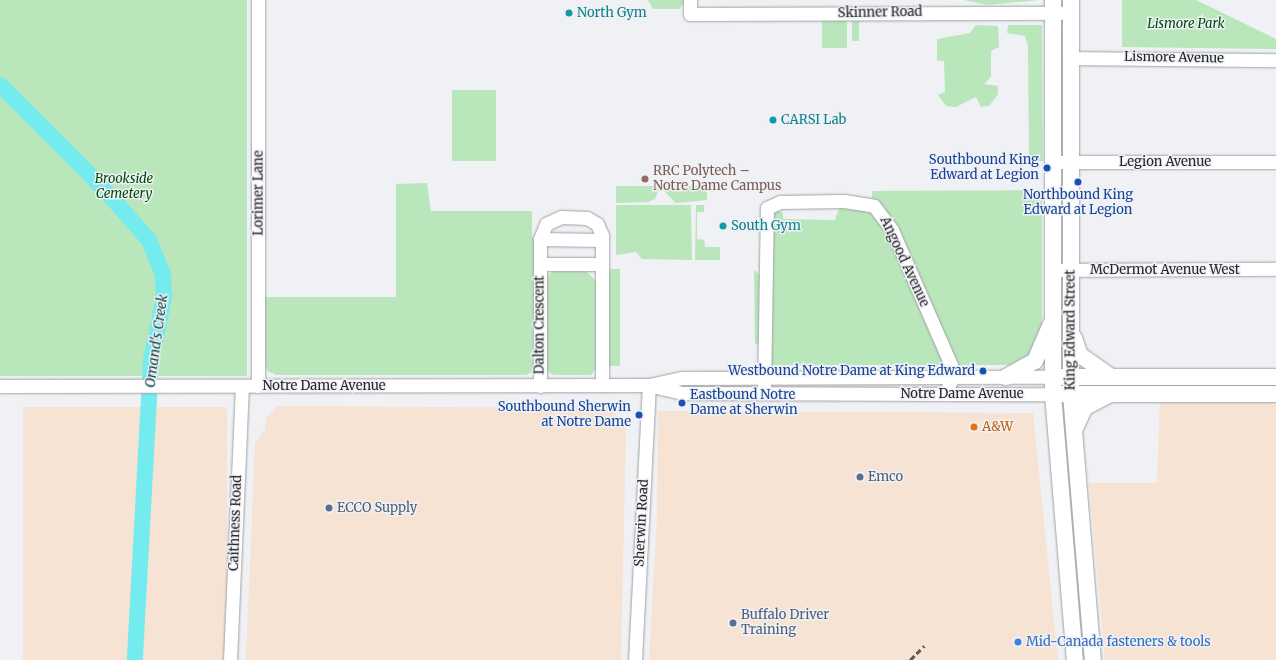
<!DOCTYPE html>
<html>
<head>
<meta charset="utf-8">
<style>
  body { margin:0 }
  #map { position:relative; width:1276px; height:660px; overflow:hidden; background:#eff1f4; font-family:Merriweather,serif }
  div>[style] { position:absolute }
  .industrial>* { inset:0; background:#f6e3d3; transform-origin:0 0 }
  .green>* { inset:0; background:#bae6bb; transform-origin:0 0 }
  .river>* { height:16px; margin:-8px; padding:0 8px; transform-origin:8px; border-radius:8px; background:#74ebee }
  .roads { filter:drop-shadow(0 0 1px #a0a1a4) drop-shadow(0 0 1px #a0a1a4) }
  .minor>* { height:13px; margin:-6.5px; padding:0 6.5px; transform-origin:6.5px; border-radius:6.5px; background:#fff }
  .major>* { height:16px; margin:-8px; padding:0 8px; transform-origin:8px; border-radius:8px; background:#fff }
  .rail>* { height:2.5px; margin-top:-1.25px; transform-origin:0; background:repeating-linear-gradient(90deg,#595a5c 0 6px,transparent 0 9px) }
  .dots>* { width:11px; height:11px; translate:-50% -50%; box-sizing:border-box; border:2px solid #eff1f4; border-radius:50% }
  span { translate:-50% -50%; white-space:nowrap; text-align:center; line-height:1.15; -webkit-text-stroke:3px #eff1f4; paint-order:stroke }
  .culture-label { font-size:13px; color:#0d838f }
  .left { translate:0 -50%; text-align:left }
  .street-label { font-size:13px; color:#252627 }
  .park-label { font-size:13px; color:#00480d; font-style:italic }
  .transit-label { font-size:13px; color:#164399 }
  .right { translate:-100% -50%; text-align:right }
  .education-label { font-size:13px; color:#785e54 }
  .food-label { font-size:13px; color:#c56008 }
  .service-label { font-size:13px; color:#4e5e75 }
  .shop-label { font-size:13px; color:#366cbe }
  .water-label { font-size:14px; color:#0d4546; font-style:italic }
</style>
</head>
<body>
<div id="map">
  <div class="industrial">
    <i style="clip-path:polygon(1160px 401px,1276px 402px,1276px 660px,1105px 660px,1089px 483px,1157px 483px)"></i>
    <i style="clip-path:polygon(278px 406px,611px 408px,626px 430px,621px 660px,246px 660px,255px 444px,265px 430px,266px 418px)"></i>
    <i style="left:23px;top:407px;width:204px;height:253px"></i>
    <i style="clip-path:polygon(658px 411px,1033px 413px,1058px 660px,649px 660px,657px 515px)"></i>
  </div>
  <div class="green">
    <i style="left:0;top:0;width:247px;height:376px"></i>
    <i style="clip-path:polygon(648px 0,684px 0,684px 4px,679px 9px,653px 9px)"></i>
    <i style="clip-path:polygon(964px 0,1040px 0,988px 5px)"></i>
    <i style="clip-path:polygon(1122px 0,1196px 0,1276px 39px,1276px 49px,1122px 47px)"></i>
    <i style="left:822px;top:20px;width:25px;height:28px"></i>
    <i style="left:852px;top:20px;width:7px;height:21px"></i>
    <i style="clip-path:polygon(976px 25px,998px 26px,999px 47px,991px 51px,991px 77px,984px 84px,998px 86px,998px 94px,989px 106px,981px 107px,976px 97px,956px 107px,946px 106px,938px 95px,945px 92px,944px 61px,937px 61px,937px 39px,970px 33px)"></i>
    <i style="clip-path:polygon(1008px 25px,1042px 25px,1043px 161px,1029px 161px,1028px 46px,1025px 36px,1007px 33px)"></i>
    <i style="clip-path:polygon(1061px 26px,1062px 31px,1064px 156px,1060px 149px)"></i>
    <i style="left:452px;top:90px;width:44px;height:71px"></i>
    <i style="clip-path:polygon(427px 183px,431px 211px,532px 211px,532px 237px,535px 237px,533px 372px,526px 375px,276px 375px,268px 371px,264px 363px,264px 297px,396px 297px,396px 184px)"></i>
    <i style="clip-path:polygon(616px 186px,707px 186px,707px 200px,676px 203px,663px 190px,658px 191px,655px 199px,648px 202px,616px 203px)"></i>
    <i style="clip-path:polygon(1042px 190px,1042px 357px,1034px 365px,770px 365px,770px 215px,776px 210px,783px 213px,783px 219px,835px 220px,839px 208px,872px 212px,872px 191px)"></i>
    <i style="clip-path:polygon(616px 205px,691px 205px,692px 260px,642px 259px,636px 252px,616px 255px)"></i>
    <i style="clip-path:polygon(696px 205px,704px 205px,704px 212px,697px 212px,697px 239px,704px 240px,705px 247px,720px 247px,720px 260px,695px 260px)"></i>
    <i style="clip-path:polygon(611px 269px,620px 269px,620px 366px,607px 366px,608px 271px)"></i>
    <i style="clip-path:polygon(555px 270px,586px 271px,596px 281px,597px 368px,591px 375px,554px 375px,546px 371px,546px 277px)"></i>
    <i style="clip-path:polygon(754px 270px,760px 275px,759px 342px,755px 345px)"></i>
  </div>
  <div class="river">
    <i style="left:0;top:85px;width:146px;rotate:45deg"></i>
    <i style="left:103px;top:188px;width:69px;rotate:48.5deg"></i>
    <i style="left:149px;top:240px;width:37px;rotate:68deg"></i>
    <i style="left:163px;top:274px;width:23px;rotate:88deg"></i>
    <i style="left:164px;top:297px;width:65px;rotate:101.5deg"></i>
    <i style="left:151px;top:361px;width:299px;rotate:93.1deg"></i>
  </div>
  <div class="roads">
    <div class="minor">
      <i style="left:690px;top:0;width:14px;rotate:90deg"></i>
      <i style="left:690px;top:14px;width:381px;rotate:-0.2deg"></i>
      <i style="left:1071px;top:58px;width:205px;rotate:0.6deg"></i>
      <i style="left:1054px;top:162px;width:222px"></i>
      <i style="left:540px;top:239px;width:62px;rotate:0.9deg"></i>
      <i style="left:540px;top:264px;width:62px"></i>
      <i style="left:1054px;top:270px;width:222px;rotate:-0.3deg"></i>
      <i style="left:0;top:386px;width:649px;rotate:-0.09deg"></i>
      <i style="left:649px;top:385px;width:34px;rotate:-12deg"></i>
      <i style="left:682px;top:378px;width:371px;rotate:-0.2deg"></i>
      <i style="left:258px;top:386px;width:386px;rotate:-90deg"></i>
      <i style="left:540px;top:386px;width:147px;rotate:-90deg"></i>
      <i style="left:540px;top:239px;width:16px;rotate:-68deg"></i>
      <i style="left:546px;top:224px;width:17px;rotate:-25deg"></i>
      <i style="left:561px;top:217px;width:26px;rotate:2deg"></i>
      <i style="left:587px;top:218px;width:12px;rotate:31deg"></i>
      <i style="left:597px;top:224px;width:12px;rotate:66deg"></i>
      <i style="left:602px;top:235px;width:150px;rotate:90deg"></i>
      <i style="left:652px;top:386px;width:31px;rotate:13deg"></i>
      <i style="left:682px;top:393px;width:371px;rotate:0.2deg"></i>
      <i style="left:764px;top:393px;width:185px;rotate:-89.1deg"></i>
      <i style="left:767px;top:208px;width:14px;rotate:-25deg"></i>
      <i style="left:780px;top:202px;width:64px;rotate:-0.9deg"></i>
      <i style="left:844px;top:201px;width:30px;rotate:9deg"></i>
      <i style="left:874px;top:206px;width:30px;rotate:53deg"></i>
      <i style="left:892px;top:230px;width:147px;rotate:66.4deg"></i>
      <i style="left:951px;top:365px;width:12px;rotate:81deg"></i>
      <i style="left:953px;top:377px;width:18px;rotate:117deg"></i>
      <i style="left:230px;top:660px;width:274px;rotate:-87.5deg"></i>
      <i style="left:635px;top:660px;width:275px;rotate:-87.1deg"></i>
    </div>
    <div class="major">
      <i style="left:1053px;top:0;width:394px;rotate:90deg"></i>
      <i style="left:1053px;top:394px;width:267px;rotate:85.3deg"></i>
      <i style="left:1071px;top:0;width:394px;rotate:90deg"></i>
      <i style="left:1071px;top:394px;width:267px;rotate:85.3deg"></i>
      <i style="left:1074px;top:338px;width:18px;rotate:71deg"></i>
      <i style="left:1080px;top:355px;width:37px;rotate:35deg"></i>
      <i style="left:1006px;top:377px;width:33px;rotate:-29deg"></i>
      <i style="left:1035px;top:361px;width:40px;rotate:-66.6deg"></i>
      <i style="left:1060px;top:377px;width:216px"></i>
      <i style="left:1062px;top:394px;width:214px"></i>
      <i style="left:1075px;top:428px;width:23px;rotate:-65deg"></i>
      <i style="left:1085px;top:407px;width:25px;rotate:-27deg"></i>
    </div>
  </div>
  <div class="rail">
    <i style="left:910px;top:660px;width:20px;rotate:-45deg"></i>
  </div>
  <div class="dots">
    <i style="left:569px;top:13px;background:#0f9aa8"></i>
    <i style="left:773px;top:120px;background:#0f9aa8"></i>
    <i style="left:1047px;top:168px;background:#1a4fb4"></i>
    <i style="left:645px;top:179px;background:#8d6e63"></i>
    <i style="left:1078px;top:182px;background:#1a4fb4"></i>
    <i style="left:723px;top:226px;background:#0f9aa8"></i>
    <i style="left:983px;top:371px;background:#1a4fb4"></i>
    <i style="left:682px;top:403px;background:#1a4fb4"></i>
    <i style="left:639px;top:415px;background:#1a4fb4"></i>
    <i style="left:974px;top:427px;background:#e8710a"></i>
    <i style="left:860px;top:477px;background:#5c6f8a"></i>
    <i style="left:329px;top:508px;background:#5c6f8a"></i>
    <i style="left:733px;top:623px;background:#5c6f8a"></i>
    <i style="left:1018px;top:642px;background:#3f7fe0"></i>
  </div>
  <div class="culture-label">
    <span class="left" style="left:577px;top:13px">North Gym</span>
    <span class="left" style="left:781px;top:120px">CARSI Lab</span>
    <span class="left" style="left:731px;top:226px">South Gym</span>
  </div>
  <div class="street-label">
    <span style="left:880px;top:13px;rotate:-1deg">Skinner Road</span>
    <span style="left:1174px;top:58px;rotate:1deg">Lismore Avenue</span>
    <span style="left:1165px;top:162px">Legion Avenue</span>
    <span style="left:259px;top:193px;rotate:-90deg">Lorimer Lane</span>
    <span style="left:904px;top:262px;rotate:65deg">Angood Avenue</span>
    <span style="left:1165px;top:270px">McDermot Avenue West</span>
    <span style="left:540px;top:325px;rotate:-90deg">Dalton Crescent</span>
    <span style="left:1071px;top:330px;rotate:-90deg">King Edward Street</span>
    <span style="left:324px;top:386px">Notre Dame Avenue</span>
    <span style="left:962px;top:394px">Notre Dame Avenue</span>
    <span style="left:236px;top:523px;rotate:-88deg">Caithness Road</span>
    <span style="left:642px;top:523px;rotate:-87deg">Sherwin Road</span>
  </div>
  <div class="park-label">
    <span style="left:1186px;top:24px">Lismore Park</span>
    <span style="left:124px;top:187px">Brookside<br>Cemetery</span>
  </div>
  <div class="transit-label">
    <span class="right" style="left:1039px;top:168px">Southbound King<br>Edward at Legion</span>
    <span style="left:1078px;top:203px">Northbound King<br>Edward at Legion</span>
    <span class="right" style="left:975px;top:371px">Westbound Notre Dame at King Edward</span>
    <span class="left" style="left:690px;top:403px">Eastbound Notre<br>Dame at Sherwin</span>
    <span class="right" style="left:631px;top:415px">Southbound Sherwin<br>at Notre Dame</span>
  </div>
  <div class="education-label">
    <span class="left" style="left:653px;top:179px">RRC Polytech –<br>Notre Dame Campus</span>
  </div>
  <div class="food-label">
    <span class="left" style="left:982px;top:427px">A&amp;W</span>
  </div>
  <div class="service-label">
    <span class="left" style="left:868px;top:477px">Emco</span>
    <span class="left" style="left:337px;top:508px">ECCO Supply</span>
    <span class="left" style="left:741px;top:623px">Buffalo Driver<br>Training</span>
  </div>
  <div class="shop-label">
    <span class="left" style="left:1026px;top:642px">Mid-Canada fasteners &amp; tools</span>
  </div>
  <div class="water-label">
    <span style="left:156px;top:341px;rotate:-82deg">Omand's Creek</span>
  </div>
</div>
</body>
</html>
